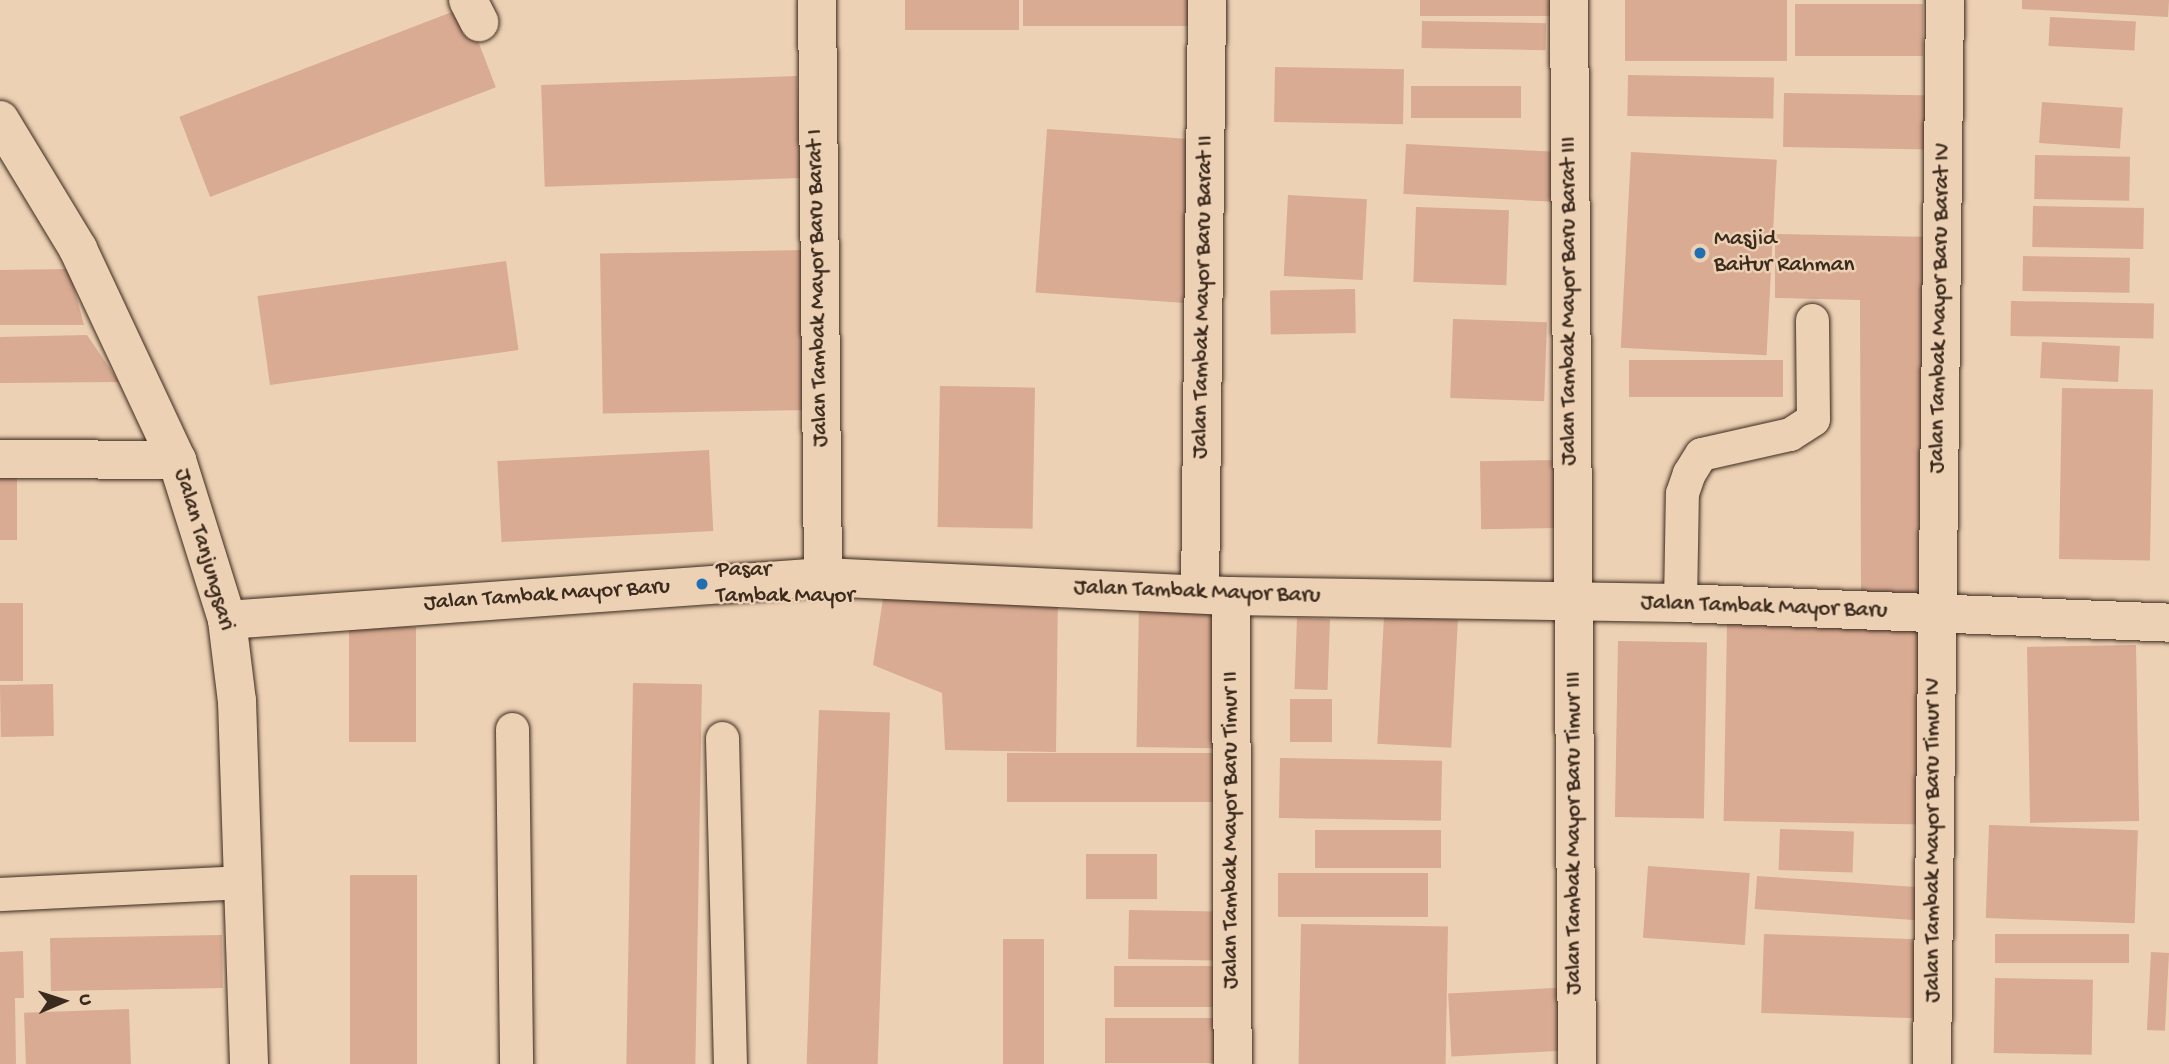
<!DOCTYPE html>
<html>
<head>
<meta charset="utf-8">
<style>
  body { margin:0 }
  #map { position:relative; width:2169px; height:1064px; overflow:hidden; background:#edd1b4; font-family:"Gochi Hand",sans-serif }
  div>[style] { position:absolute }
  .building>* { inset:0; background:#d8ab92; transform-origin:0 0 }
  .roads { filter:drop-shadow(0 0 2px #3b2a1e) drop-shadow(0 0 2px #3b2a1e) }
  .lane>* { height:33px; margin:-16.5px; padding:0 16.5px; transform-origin:16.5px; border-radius:16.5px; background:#edd1b4 }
  .street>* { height:38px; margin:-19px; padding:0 19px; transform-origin:19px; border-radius:19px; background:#edd1b4 }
  .secondary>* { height:38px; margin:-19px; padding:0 19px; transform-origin:19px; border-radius:19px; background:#edd1b4 }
  .dots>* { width:19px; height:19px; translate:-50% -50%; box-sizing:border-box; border:4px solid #edd1b4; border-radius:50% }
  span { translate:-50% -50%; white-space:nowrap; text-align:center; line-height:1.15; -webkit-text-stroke:5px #edd1b4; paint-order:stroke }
  .poi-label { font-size:23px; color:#3b2a1e }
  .left { translate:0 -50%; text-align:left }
  .street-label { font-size:23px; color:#3b2a1e }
  .north { position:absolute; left:28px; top:966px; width:70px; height:70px; -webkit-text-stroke:5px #edd1b4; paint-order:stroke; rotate:87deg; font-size:19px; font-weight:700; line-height:28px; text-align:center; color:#3b2a1e }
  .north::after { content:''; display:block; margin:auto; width:24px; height:32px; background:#3b2a1e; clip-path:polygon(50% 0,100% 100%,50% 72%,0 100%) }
</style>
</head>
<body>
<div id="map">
  <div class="building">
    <i style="left:905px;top:0;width:114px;height:30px"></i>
    <i style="left:1023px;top:0;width:171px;height:26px"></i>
    <i style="left:1420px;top:0;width:137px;height:16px"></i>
    <i style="left:1625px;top:0;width:162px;height:61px"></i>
    <i style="clip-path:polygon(2022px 0,2169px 0,2168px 17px,2022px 9px)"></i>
    <i style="left:1923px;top:4px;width:52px;height:128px;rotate:90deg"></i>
    <i style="left:465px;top:7px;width:86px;height:306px;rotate:69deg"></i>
    <i style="left:2050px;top:17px;width:86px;height:29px;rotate:3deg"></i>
    <i style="left:1422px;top:21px;width:124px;height:27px;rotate:1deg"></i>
    <i style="left:1275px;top:67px;width:129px;height:55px;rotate:1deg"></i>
    <i style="left:1628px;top:75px;width:146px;height:41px;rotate:1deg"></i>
    <i style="left:797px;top:76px;width:102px;height:256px;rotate:88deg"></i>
    <i style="left:1411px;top:86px;width:110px;height:32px"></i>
    <i style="left:1784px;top:93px;width:150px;height:54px;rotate:1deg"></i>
    <i style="left:2042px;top:102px;width:81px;height:41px;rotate:4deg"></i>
    <i style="left:1047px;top:129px;width:153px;height:164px;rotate:4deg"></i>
    <i style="left:1406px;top:144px;width:155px;height:50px;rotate:3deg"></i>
    <i style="left:1631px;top:152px;width:146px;height:196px;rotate:3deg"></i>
    <i style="left:2035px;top:155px;width:95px;height:44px;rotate:1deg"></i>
    <i style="left:1288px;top:195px;width:79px;height:81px;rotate:3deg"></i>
    <i style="left:2033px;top:206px;width:111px;height:41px;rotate:1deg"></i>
    <i style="left:1416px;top:207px;width:93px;height:75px;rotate:2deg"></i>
    <i style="clip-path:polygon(1775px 234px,1934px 237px,1934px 593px,1861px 592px,1860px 300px,1775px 298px)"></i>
    <i style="left:807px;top:250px;width:160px;height:207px;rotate:89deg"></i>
    <i style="left:2023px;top:256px;width:107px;height:35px;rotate:1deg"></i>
    <i style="left:506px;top:261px;width:90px;height:251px;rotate:82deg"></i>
    <i style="clip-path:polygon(69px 269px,84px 325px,0 325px,0 270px)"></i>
    <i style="left:1355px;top:289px;width:44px;height:85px;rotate:89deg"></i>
    <i style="left:2011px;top:301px;width:143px;height:35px;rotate:1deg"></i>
    <i style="left:1453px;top:319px;width:94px;height:79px;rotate:2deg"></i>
    <i style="clip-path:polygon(87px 335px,119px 382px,0 383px,0 337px)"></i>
    <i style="left:2042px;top:342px;width:78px;height:36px;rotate:3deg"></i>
    <i style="left:1629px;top:360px;width:154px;height:37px"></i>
    <i style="left:940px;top:386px;width:95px;height:141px;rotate:1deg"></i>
    <i style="left:2062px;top:388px;width:91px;height:171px;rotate:1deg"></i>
    <i style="left:709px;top:450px;width:81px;height:212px;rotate:87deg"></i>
    <i style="left:1556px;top:460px;width:68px;height:76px;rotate:89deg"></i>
    <i style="left:0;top:475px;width:17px;height:65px"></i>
    <i style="clip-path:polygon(884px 592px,1058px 592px,1056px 752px,945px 750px,942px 693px,873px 665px)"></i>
    <i style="left:0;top:603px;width:23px;height:78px"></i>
    <i style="left:1139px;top:603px;width:77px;height:144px;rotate:1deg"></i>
    <i style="left:1384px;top:616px;width:74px;height:128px;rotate:3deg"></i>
    <i style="left:1297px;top:618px;width:33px;height:71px;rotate:2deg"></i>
    <i style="left:1727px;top:624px;width:201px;height:197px;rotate:1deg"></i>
    <i style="left:349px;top:627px;width:67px;height:115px"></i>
    <i style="left:1618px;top:641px;width:89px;height:176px;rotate:1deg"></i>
    <i style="left:2136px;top:645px;width:176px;height:109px;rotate:89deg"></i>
    <i style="left:633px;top:683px;width:69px;height:381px;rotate:1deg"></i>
    <i style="left:53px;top:684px;width:52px;height:53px;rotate:89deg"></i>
    <i style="left:1290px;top:699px;width:42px;height:43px"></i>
    <i style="left:819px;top:710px;width:71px;height:354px;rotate:2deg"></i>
    <i style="left:1229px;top:753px;width:49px;height:222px;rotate:90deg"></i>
    <i style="left:1280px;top:758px;width:162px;height:60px;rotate:1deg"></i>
    <i style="left:1989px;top:825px;width:149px;height:93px;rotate:2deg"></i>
    <i style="left:1780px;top:829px;width:74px;height:41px;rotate:2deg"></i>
    <i style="left:1315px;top:830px;width:126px;height:38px"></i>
    <i style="left:1086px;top:854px;width:71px;height:45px"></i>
    <i style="left:1648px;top:866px;width:102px;height:72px;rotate:4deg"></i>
    <i style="left:1278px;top:873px;width:150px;height:44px"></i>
    <i style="left:350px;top:875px;width:67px;height:189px"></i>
    <i style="left:1757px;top:876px;width:170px;height:33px;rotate:4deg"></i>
    <i style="left:1129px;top:910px;width:100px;height:49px;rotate:1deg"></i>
    <i style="left:1301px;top:924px;width:147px;height:140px;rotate:1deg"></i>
    <i style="left:1764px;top:934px;width:161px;height:79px;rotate:2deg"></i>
    <i style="left:1995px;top:934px;width:134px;height:29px"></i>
    <i style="left:222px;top:935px;width:53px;height:172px;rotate:89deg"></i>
    <i style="left:1003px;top:939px;width:41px;height:125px"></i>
    <i style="clip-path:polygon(23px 951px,24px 998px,15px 998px,16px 1064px,0 1064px,0 952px)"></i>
    <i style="left:2151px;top:952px;width:18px;height:78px;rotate:3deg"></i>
    <i style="left:1114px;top:966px;width:116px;height:41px"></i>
    <i style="left:1995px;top:978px;width:98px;height:75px;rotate:1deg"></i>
    <i style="left:1573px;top:987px;width:63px;height:125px;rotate:87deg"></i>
    <i style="left:129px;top:1009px;width:55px;height:105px;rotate:88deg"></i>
    <i style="left:1105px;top:1018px;width:119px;height:45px"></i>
  </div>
  <div class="roads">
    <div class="lane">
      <i style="left:1680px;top:603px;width:110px;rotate:-89deg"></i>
      <i style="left:1682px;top:493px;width:21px;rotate:-71deg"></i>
      <i style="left:1689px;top:473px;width:22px;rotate:-58deg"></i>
      <i style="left:1701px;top:454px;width:91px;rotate:-12.7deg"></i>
      <i style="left:1790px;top:434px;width:27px;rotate:-33deg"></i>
      <i style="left:1813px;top:419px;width:99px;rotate:-90.6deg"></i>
      <i style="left:512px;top:729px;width:335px;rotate:89.3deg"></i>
      <i style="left:722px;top:738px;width:326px;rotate:88.6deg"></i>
      <i style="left:0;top:894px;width:243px;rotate:-2.8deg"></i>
    </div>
    <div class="street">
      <i style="left:468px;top:0;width:25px;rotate:63deg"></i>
      <i style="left:817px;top:0;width:577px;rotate:89.4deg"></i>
      <i style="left:1569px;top:0;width:1064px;rotate:89.57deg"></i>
      <i style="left:0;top:459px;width:177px;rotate:0.3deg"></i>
      <i style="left:1200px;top:594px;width:594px;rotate:-89.32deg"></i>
      <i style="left:1231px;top:596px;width:468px;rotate:89.8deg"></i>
      <i style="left:227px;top:620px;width:598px;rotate:-4.13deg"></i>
      <i style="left:823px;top:577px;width:408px;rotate:2.7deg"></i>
      <i style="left:1231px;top:596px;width:449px;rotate:0.9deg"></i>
      <i style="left:1680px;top:603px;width:489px;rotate:2.3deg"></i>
      <i style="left:1932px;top:1064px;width:1064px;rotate:-89.3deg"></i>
    </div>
    <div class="secondary">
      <i style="left:0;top:120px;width:151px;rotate:58.8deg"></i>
      <i style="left:78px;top:249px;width:233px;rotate:64.9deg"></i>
      <i style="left:177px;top:460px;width:168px;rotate:72.6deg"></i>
      <i style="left:227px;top:620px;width:82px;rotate:83deg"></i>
      <i style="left:237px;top:701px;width:363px;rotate:88.1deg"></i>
    </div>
  </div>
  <div class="dots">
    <i style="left:1700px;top:253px;background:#1f6fb2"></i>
    <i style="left:702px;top:584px;background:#1f6fb2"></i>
  </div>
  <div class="poi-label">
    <span class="left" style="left:1714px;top:253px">Masjid<br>Baitur Rahman</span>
    <span class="left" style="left:716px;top:584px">Pasar<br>Tambak Mayor</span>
  </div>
  <div class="street-label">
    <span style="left:819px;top:288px;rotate:-91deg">Jalan Tambak Mayor Baru Barat I</span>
    <span style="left:1204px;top:297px;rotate:-89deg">Jalan Tambak Mayor Baru Barat II</span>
    <span style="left:1570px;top:301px;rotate:-90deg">Jalan Tambak Mayor Baru Barat III</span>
    <span style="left:1941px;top:308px;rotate:-89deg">Jalan Tambak Mayor Baru Barat IV</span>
    <span style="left:203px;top:550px;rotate:74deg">Jalan Tanjungsari</span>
    <span style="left:1197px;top:593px;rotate:2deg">Jalan Tambak Mayor Baru</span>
    <span style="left:547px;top:596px;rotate:-4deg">Jalan Tambak Mayor Baru</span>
    <span style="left:1764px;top:608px;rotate:2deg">Jalan Tambak Mayor Baru</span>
    <span style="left:1232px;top:830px;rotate:-90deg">Jalan Tambak Mayor Baru Timur II</span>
    <span style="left:1575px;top:833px;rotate:-90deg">Jalan Tambak Mayor Baru Timur III</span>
    <span style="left:1934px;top:840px;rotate:-90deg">Jalan Tambak Mayor Baru Timur IV</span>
  </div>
  <div class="north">U</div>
</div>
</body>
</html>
